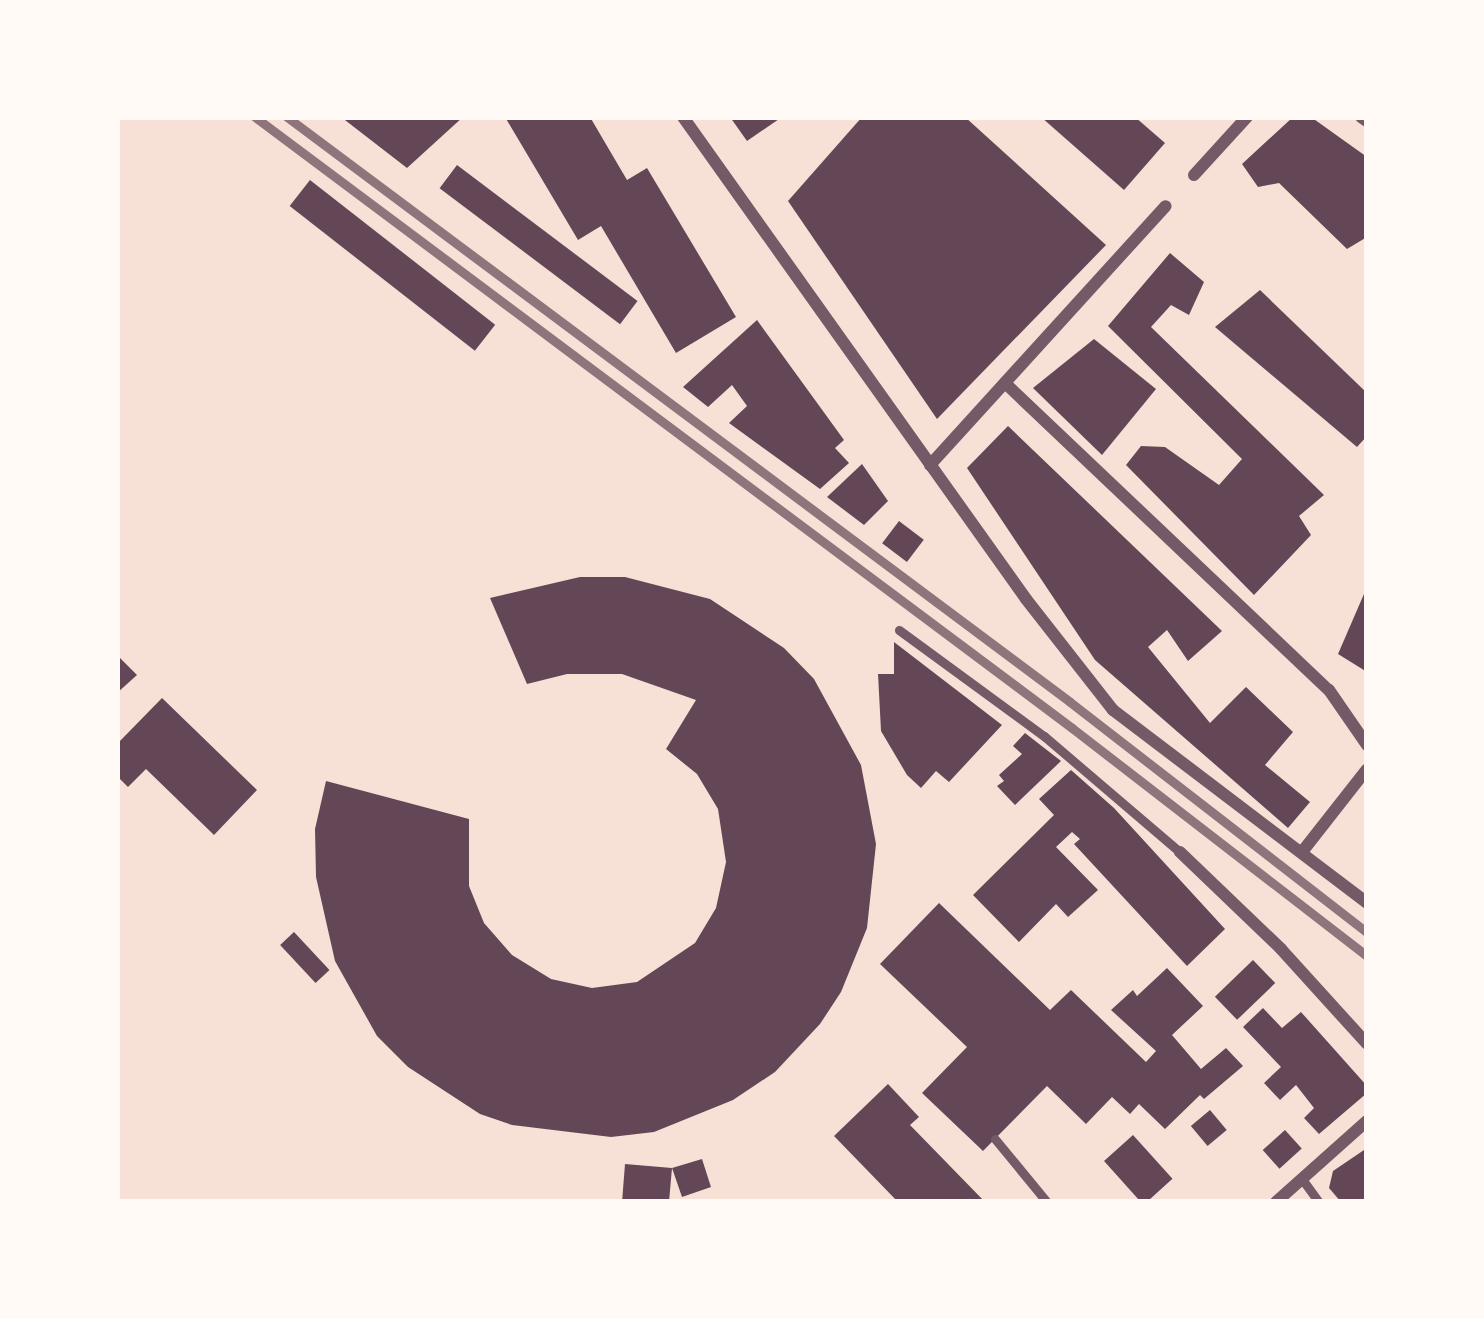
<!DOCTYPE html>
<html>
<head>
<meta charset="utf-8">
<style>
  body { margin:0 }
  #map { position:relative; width:1484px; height:1319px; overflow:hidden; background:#f7e1d7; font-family:"Archivo Narrow",sans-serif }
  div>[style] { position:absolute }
  .building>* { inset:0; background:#644757; transform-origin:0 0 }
  .service>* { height:9px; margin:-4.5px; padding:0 4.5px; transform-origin:4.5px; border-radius:4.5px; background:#755966 }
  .minor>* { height:12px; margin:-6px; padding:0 6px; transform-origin:6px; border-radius:6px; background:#755966 }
  .rail>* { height:9px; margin:-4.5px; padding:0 4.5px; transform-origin:4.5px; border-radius:4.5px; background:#8f747c }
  span { translate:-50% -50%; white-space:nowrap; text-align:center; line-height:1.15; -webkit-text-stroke:12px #fffaf5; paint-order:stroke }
  .frame { position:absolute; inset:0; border:120px solid #fffaf5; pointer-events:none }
</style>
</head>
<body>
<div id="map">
  <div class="building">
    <i style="clip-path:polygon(341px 117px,463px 117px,407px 168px)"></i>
    <i style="clip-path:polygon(505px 117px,590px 117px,627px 180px,647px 168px,736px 317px,676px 353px,601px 226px,578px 240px)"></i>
    <i style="clip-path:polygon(730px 117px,782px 117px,747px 141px)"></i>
    <i style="clip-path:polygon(862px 117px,965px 117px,1106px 245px,937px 419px,788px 201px)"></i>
    <i style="clip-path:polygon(1041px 117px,1135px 117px,1165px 143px,1124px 190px)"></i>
    <i style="clip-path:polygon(1293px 117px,1311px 117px,1367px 157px,1367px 237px,1347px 249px,1279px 183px,1258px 187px,1242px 164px)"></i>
    <i style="left:457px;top:165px;width:226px;height:29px;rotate:37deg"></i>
    <i style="left:310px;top:180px;width:235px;height:33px;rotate:38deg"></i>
    <i style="clip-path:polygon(1170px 253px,1204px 282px,1189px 315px,1171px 305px,1151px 327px,1324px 495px,1299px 516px,1311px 535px,1254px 595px,1126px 465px,1141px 446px,1165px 447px,1219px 485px,1242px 459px,1108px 326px)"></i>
    <i style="clip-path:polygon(1260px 290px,1367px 393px,1367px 436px,1357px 447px,1215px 327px)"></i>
    <i style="clip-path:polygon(757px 320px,844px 440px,835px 448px,849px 463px,820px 489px,729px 423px,747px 406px,732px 385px,708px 407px,683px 387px)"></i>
    <i style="clip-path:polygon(1094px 339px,1156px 389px,1102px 455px,1033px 388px)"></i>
    <i style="clip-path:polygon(1008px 426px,1222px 631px,1188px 661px,1167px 630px,1148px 647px,1210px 723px,1246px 687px,1293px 732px,1265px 765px,1310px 802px,1288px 828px,1095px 660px,967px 468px)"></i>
    <i style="clip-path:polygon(862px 464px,888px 501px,864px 525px,827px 497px)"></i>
    <i style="left:899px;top:521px;width:31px;height:28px;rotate:37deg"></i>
    <i style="clip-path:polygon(580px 577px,625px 577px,710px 599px,784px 648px,814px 679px,861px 765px,876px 844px,867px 928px,841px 992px,820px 1024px,775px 1072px,733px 1100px,654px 1132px,611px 1137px,512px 1125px,480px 1114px,408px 1067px,377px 1036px,335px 961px,316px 877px,315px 829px,326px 781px,469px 819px,469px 886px,484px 923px,512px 955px,551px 979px,592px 988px,637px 982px,695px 943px,716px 908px,726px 862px,718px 809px,697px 774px,666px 749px,696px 700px,622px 674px,567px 674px,527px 684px,490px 598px)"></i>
    <i style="clip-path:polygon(1367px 587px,1367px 672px,1338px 654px)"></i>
    <i style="clip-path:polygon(894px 642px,1002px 725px,949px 782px,936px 771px,921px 788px,907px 775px,881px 731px,878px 674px,894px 674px)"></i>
    <i style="clip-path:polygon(117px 655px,137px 675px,117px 693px)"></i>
    <i style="clip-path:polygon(162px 698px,257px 790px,214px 835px,146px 769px,128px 787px,117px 776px,119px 742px)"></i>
    <i style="clip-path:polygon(1025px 733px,1061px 761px,1015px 805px,997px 786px,1004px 781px,999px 775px,1022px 754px,1013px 746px)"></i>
    <i style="clip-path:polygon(1071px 770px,1114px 808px,1225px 929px,1187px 966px,1074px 844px,1080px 839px,1072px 832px,1056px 847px,1098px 890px,1068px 917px,1056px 904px,1019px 942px,973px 895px,1054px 815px,1039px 799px)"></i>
    <i style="clip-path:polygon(939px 903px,1050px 1010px,1071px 990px,1146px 1062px,1156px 1051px,1111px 1010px,1133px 990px,1137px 996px,1167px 968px,1203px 1006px,1172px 1035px,1201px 1069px,1226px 1048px,1243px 1066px,1204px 1099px,1200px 1095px,1165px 1129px,1139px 1104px,1130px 1114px,1112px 1097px,1086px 1124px,1047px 1086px,983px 1151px,922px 1093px,967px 1047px,880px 964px)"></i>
    <i style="left:294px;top:932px;width:52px;height:19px;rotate:47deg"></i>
    <i style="left:1253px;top:960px;width:32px;height:53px;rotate:46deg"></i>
    <i style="clip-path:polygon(1263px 1008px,1282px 1028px,1301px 1012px,1367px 1086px,1367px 1093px,1319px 1134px,1304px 1118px,1314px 1108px,1296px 1085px,1280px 1100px,1264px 1083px,1281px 1067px,1243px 1027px)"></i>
    <i style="clip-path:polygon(888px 1084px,919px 1117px,910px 1125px,985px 1202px,898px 1202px,834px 1136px)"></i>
    <i style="left:1210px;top:1110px;width:26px;height:25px;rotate:50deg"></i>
    <i style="left:1285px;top:1130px;width:25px;height:30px;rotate:48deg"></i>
    <i style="left:1133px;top:1135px;width:59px;height:39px;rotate:48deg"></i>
    <i style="clip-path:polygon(1367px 1148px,1367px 1202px,1341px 1202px,1329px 1188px,1333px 1171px)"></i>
    <i style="clip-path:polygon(702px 1159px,711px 1187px,682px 1197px,672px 1168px,669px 1202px,622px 1202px,625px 1164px,672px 1168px)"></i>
  </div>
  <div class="service">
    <i style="left:899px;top:630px;width:180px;rotate:36.2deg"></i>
    <i style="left:1044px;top:736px;width:179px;rotate:40.5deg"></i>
    <i style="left:995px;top:1139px;width:82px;rotate:50.5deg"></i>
    <i style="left:1302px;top:1179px;width:29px;rotate:54deg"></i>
  </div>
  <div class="minor">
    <i style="left:683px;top:117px;width:592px;rotate:54.56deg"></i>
    <i style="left:1026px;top:599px;width:141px;rotate:51.9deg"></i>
    <i style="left:1113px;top:710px;width:319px;rotate:37.2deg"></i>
    <i style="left:1361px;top:117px;width:7px;rotate:34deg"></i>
    <i style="left:1194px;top:175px;width:79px;rotate:-47.6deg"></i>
    <i style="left:1005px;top:383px;width:446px;rotate:43.5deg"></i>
    <i style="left:1329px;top:690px;width:67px;rotate:55.4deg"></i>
    <i style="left:930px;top:465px;width:350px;rotate:-47.7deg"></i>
    <i style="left:1180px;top:852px;width:140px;rotate:43.8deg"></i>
    <i style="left:1281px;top:949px;width:128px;rotate:47.8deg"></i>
    <i style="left:1302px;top:852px;width:105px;rotate:-51.9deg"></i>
    <i style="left:1276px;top:1202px;width:122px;rotate:-41.7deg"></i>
  </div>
  <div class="rail">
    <i style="left:255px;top:117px;width:1020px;rotate:36.79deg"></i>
    <i style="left:1072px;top:728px;width:373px;rotate:37.7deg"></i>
    <i style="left:287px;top:117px;width:977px;rotate:36.76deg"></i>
    <i style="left:1070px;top:702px;width:376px;rotate:37.8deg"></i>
  </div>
  <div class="frame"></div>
</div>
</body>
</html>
